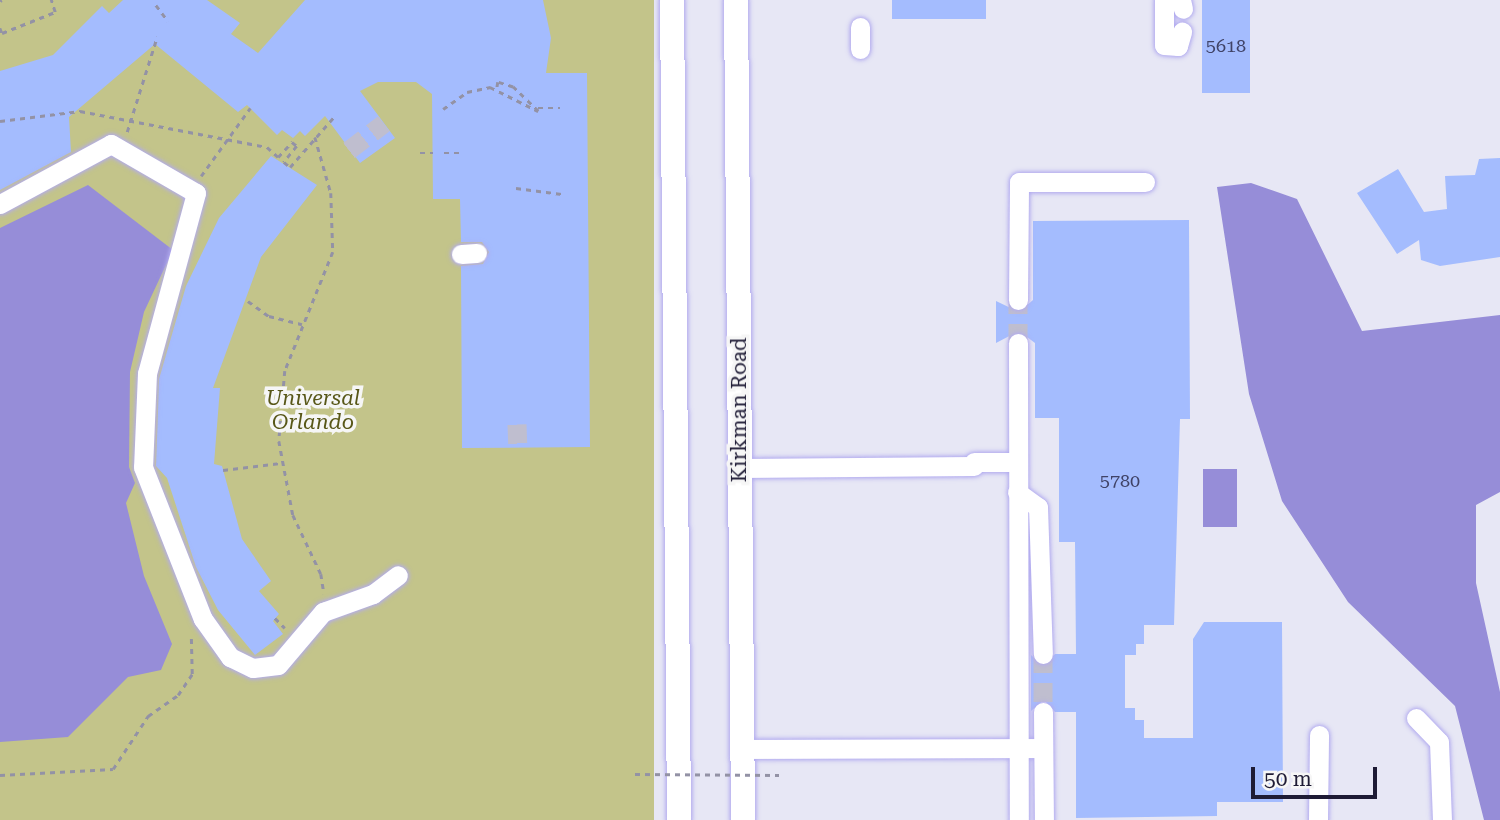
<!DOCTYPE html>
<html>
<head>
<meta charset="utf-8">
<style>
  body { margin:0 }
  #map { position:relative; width:1500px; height:820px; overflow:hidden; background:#e7e7f5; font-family:"Roboto Serif",serif }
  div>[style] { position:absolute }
  .green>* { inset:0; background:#c3c48a; transform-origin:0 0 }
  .water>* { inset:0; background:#968dd8; transform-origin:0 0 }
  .building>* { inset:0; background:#a4bcfe; transform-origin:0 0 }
  .minor-tunnel>* { height:19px; margin-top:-9.5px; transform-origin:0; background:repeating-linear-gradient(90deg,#bfbecf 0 19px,transparent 0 29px) }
  .path>* { height:2.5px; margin-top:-1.25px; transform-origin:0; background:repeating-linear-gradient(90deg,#9392a5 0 5px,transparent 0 10px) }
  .roads { filter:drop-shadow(0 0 2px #b2abef) drop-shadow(0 0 2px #b2abef) }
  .minor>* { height:19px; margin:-9.5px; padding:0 9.5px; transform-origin:9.5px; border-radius:9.5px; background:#fff }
  .major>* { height:24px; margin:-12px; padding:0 12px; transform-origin:12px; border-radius:12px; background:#fff }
  .path-bridge>* { height:2.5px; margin-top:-1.25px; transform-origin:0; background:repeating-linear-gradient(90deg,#9392a5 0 5px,transparent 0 10px) }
  span { translate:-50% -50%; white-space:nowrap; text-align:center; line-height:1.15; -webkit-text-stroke:7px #f6f6f6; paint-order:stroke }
  .number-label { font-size:18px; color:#404367 }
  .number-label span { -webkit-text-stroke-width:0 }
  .park-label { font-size:21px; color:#585718; font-style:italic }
  .street-label { font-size:21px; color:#1e1b35 }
  .scale { position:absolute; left:1251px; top:767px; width:126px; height:32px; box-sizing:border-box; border:4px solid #1e1b35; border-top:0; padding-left:9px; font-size:21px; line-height:24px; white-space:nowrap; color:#1e1b35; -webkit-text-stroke:5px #f6f6f6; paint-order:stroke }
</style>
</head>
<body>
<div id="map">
  <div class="green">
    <i style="left:0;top:0;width:654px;height:820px"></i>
  </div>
  <div class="water">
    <i style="clip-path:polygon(1251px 183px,1297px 199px,1362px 331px,1500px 315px,1500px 492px,1476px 505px,1476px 583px,1500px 692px,1500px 820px,1484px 820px,1455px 706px,1348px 602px,1282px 501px,1249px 394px,1217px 187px)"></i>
    <i style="clip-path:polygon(88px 185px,173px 250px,144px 312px,130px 372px,129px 467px,135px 483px,126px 503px,144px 576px,172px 644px,161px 670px,128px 677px,68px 737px,0 742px,0 228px)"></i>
    <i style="left:1203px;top:469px;width:34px;height:58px"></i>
  </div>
  <div class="building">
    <i style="clip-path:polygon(123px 0,207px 0,240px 23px,231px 34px,258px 53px,305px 0,543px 0,551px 38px,546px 73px,587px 73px,590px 447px,462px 448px,461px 266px,483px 264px,489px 252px,482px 242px,461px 242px,460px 199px,433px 199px,432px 94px,416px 82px,378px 82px,360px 91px,395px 138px,360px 163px,325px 116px,305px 136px,300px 131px,293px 138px,282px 130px,277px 135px,247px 105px,238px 112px,155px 44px,69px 117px,71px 152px,0 190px,0 71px,53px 55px,102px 6px,109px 13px)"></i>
    <i style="left:892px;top:0;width:94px;height:19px"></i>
    <i style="left:1202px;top:0;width:48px;height:93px"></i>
    <i style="clip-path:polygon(271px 156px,317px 185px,261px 257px,213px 388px,220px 388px,214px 464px,222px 466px,242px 539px,271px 581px,259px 591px,279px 614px,273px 621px,283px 634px,255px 655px,218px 610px,196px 567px,167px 478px,156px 466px,158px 412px,159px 379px,186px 286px,219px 218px)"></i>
    <i style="clip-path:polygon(1500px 158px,1500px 257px,1440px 266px,1421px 260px,1419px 240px,1397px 254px,1357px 193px,1398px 169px,1424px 212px,1447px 209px,1445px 176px,1475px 175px,1479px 159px)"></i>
    <i style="clip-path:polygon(1189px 220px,1190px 419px,1180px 419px,1174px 625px,1144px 625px,1144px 644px,1136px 644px,1136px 655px,1125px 655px,1125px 708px,1135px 708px,1135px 720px,1144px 720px,1144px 738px,1193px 738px,1193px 639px,1204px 622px,1282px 622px,1283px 802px,1217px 802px,1217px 816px,1076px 818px,1076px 712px,1055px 712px,1044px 700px,1031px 711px,1031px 655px,1043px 666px,1055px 654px,1076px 654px,1075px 542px,1059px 542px,1059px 418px,1035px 418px,1035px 343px,1019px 331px,996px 343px,996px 301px,1019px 312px,1033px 300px,1033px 221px)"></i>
  </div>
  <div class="minor-tunnel">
    <i style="left:349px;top:150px;width:44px;rotate:-37.6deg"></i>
    <i style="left:1018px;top:343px;width:43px;rotate:-90deg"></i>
    <i style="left:517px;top:424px;width:26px;rotate:88deg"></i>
    <i style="left:1043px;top:654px;width:58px;rotate:90deg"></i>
  </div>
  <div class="path">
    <i style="left:0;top:1px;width:2px;rotate:-27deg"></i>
    <i style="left:156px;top:5px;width:20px;rotate:53deg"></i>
    <i style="left:0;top:28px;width:5px;rotate:68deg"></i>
    <i style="left:2px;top:33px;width:57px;rotate:-21.6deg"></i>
    <i style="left:55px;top:12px;width:13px;rotate:-108deg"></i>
    <i style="left:538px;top:108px;width:22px"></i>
    <i style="left:443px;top:109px;width:29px;rotate:-35deg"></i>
    <i style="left:467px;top:92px;width:24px;rotate:-12deg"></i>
    <i style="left:490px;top:87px;width:54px;rotate:26.6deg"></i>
    <i style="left:538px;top:111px;width:35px;rotate:-136deg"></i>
    <i style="left:513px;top:87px;width:16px;rotate:-162deg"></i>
    <i style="left:498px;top:82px;width:6px;rotate:99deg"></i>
    <i style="left:0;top:121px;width:81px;rotate:-7.1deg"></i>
    <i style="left:80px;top:111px;width:190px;rotate:10.9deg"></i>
    <i style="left:267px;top:147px;width:15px;rotate:42deg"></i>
    <i style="left:278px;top:157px;width:21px;rotate:-47deg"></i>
    <i style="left:292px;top:142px;width:6px;rotate:39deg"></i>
    <i style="left:297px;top:146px;width:21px;rotate:129deg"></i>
    <i style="left:284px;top:162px;width:8px;rotate:40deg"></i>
    <i style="left:290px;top:167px;width:67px;rotate:-48.7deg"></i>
    <i style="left:127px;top:132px;width:100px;rotate:-72.5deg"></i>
    <i style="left:315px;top:137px;width:58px;rotate:74.1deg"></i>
    <i style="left:331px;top:193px;width:59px;rotate:88.1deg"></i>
    <i style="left:333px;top:252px;width:128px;rotate:112deg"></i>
    <i style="left:285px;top:371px;width:70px;rotate:94.9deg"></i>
    <i style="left:279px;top:441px;width:75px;rotate:79.3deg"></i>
    <i style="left:293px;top:515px;width:65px;rotate:64.6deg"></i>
    <i style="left:321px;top:574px;width:20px;rotate:81deg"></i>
    <i style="left:420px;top:153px;width:13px"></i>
    <i style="left:444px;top:153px;width:16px"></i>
    <i style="left:201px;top:176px;width:84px;rotate:-54.2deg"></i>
    <i style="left:516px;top:188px;width:46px;rotate:7.4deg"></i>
    <i style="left:248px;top:301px;width:26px;rotate:36deg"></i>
    <i style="left:269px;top:316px;width:34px;rotate:14deg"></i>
    <i style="left:223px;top:470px;width:58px;rotate:-6.9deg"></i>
    <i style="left:275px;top:618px;width:14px;rotate:45deg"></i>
    <i style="left:0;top:775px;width:113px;rotate:-3deg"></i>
    <i style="left:113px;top:769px;width:64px;rotate:-56.6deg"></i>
    <i style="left:148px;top:716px;width:37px;rotate:-35deg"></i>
    <i style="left:178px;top:695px;width:25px;rotate:-56deg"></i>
    <i style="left:192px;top:674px;width:40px;rotate:-91.4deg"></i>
  </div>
  <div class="roads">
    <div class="minor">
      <i style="left:1164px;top:0;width:45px;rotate:90deg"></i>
      <i style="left:1164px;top:45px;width:14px;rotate:4deg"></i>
      <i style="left:1178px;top:46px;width:15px;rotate:-74deg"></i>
      <i style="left:1181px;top:0;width:9px;rotate:77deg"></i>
      <i style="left:860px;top:27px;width:22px;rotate:90deg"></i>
      <i style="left:0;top:204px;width:126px;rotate:-28.4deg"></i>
      <i style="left:111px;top:144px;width:98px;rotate:30deg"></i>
      <i style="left:196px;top:193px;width:187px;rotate:105.2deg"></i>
      <i style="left:147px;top:373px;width:94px;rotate:92.4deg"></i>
      <i style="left:143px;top:467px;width:163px;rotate:68.5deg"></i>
      <i style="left:203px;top:619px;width:47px;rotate:54.6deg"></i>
      <i style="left:230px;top:657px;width:25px;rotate:26deg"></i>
      <i style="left:253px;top:668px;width:25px;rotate:-7deg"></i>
      <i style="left:278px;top:665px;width:70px;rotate:-49.7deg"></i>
      <i style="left:323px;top:612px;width:53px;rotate:-19.8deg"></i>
      <i style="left:373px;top:594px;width:31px;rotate:-37deg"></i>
      <i style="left:461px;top:254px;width:16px;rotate:-4deg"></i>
      <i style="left:1018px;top:300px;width:118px;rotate:-89.5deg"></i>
      <i style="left:1019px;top:182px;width:126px"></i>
      <i style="left:1018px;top:343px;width:477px;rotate:89.9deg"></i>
      <i style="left:974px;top:462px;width:43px"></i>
      <i style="left:740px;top:468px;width:234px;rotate:-0.5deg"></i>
      <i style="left:1017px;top:492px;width:26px;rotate:36deg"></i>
      <i style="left:1038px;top:507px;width:147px;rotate:88.1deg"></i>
      <i style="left:1043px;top:712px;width:108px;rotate:89.5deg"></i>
      <i style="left:1416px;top:718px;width:33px;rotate:46deg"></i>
      <i style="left:1439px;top:742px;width:78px;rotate:87.8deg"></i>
      <i style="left:742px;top:749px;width:301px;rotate:-0.2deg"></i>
      <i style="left:1318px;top:820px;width:85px;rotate:-89.3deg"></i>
    </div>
    <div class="major">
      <i style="left:672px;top:0;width:820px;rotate:89.51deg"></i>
      <i style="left:736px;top:0;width:820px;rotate:89.51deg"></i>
    </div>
  </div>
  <div class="path-bridge">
    <i style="left:635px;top:774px;width:144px;rotate:0.4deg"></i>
  </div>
  <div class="number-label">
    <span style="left:1226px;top:46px">5618</span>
    <span style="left:1120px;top:481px">5780</span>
  </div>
  <div class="park-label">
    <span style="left:313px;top:410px">Universal<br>Orlando</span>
  </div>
  <div class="street-label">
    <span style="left:739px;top:410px;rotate:-90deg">Kirkman Road</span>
  </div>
  <div class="scale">50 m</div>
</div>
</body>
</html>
